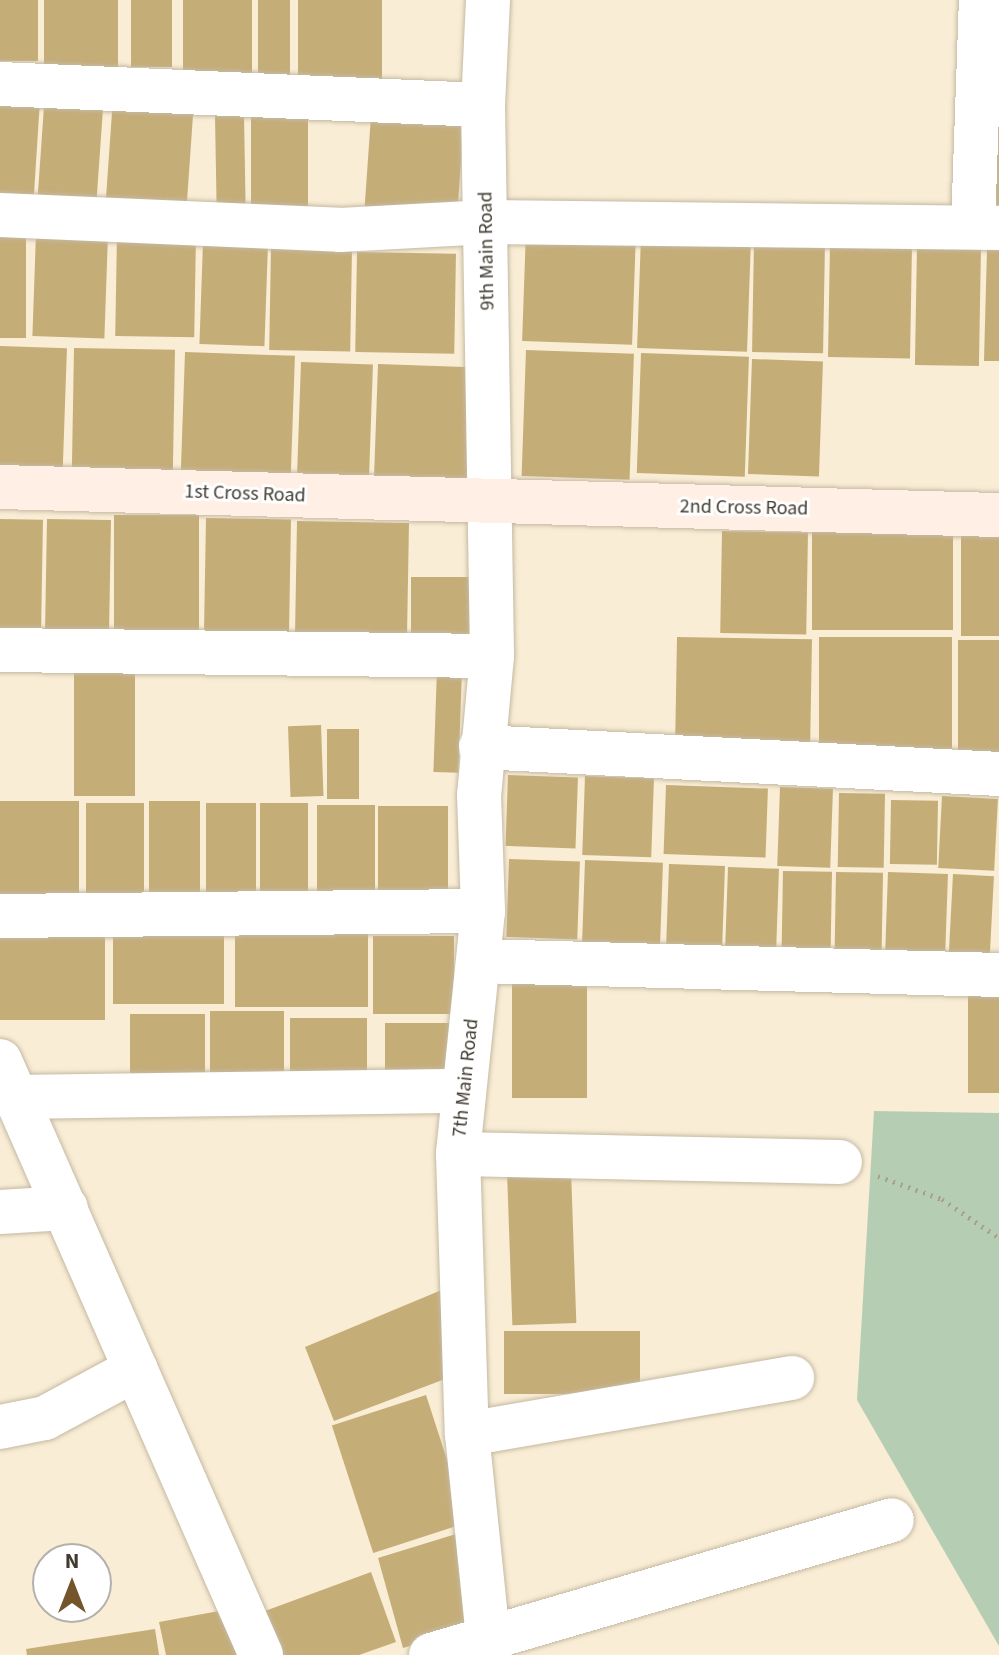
<!DOCTYPE html>
<html>
<head>
<meta charset="utf-8">
<style>
  body { margin:0 }
  #map { position:relative; width:999px; height:1655px; overflow:hidden; background:#f9edd5; font-family:"Source Sans 3",sans-serif }
  div>[style] { position:absolute }
  .green>* { inset:0; background:#b5ceb3 }
  .building>* { inset:0; background:#c5ad78; transform-origin:0 0 }
  .path>* { height:5px; margin-top:-2.5px; transform-origin:0; background:repeating-linear-gradient(90deg,#a89f8d 0 2px,transparent 0 8px) }
  .roads { filter:drop-shadow(0 0 2px #c4b9a2) drop-shadow(0 0 2px #c4b9a2) }
  .street>* { height:44px; margin:-22px; padding:0 22px; transform-origin:22px; border-radius:22px; background:#fff }
  .secondary>* { height:44px; margin:-22px; padding:0 22px; transform-origin:22px; border-radius:22px; background:#ffefe4 }
  span { translate:-50% -50%; white-space:nowrap; text-align:center; line-height:1.15; -webkit-text-stroke:6px #fff; paint-order:stroke }
  .street-label { font-size:20px; color:#403b31 }
  .north { position:absolute; left:32px; top:1543px; width:80px; height:80px; box-sizing:border-box; background:#fff; border:2px solid #b3b1ad; border-radius:50%; rotate:0deg; font-size:22px; font-weight:700; line-height:32px; text-align:center; color:#403b31 }
  .north::after { content:''; display:block; margin:auto; width:28px; height:36px; background:#74542a; clip-path:polygon(50% 0,100% 100%,50% 72%,0 100%) }
</style>
</head>
<body>
<div id="map">
  <div class="green">
    <i style="clip-path:polygon(874px 1111px,999px 1113px,999px 1646px,857px 1400px)"></i>
  </div>
  <div class="building">
    <i style="left:0;top:0;width:38px;height:61px"></i>
    <i style="left:44px;top:0;width:74px;height:67px"></i>
    <i style="left:131px;top:0;width:41px;height:67px"></i>
    <i style="left:183px;top:0;width:69px;height:76px"></i>
    <i style="left:258px;top:0;width:32px;height:83px"></i>
    <i style="left:298px;top:0;width:84px;height:89px"></i>
    <i style="left:45px;top:92px;width:59px;height:118px;rotate:4deg"></i>
    <i style="clip-path:polygon(0 98px,40px 100px,33px 209px,0 207px)"></i>
    <i style="left:113px;top:98px;width:81px;height:104px;rotate:4deg"></i>
    <i style="clip-path:polygon(999px 104px,999px 205px,992px 205px)"></i>
    <i style="left:251px;top:110px;width:57px;height:107px"></i>
    <i style="left:244px;top:115px;width:97px;height:29px;rotate:89deg"></i>
    <i style="left:371px;top:116px;width:93px;height:94px;rotate:4deg"></i>
    <i style="left:526px;top:230px;width:110px;height:111px;rotate:2deg"></i>
    <i style="left:0;top:233px;width:26px;height:105px"></i>
    <i style="left:36px;top:233px;width:72px;height:103px;rotate:2deg"></i>
    <i style="left:117px;top:234px;width:79px;height:102px;rotate:1deg"></i>
    <i style="left:641px;top:236px;width:110px;height:112px;rotate:2deg"></i>
    <i style="left:754px;top:241px;width:71px;height:111px;rotate:1deg"></i>
    <i style="left:203px;top:242px;width:65px;height:102px;rotate:2deg"></i>
    <i style="left:830px;top:244px;width:82px;height:113px;rotate:1deg"></i>
    <i style="left:917px;top:246px;width:64px;height:119px;rotate:1deg"></i>
    <i style="left:271px;top:247px;width:81px;height:103px;rotate:1deg"></i>
    <i style="clip-path:polygon(987px 249px,999px 250px,999px 361px,984px 361px)"></i>
    <i style="left:357px;top:252px;width:99px;height:100px;rotate:1deg"></i>
    <i style="left:0;top:346px;width:67px;height:130px;rotate:2deg"></i>
    <i style="left:74px;top:348px;width:101px;height:124px;rotate:1deg"></i>
    <i style="left:526px;top:350px;width:108px;height:126px;rotate:2deg"></i>
    <i style="left:185px;top:352px;width:110px;height:124px;rotate:2deg"></i>
    <i style="left:641px;top:353px;width:108px;height:120px;rotate:2deg"></i>
    <i style="left:752px;top:359px;width:71px;height:115px;rotate:2deg"></i>
    <i style="left:301px;top:362px;width:72px;height:114px;rotate:2deg"></i>
    <i style="left:378px;top:364px;width:101px;height:114px;rotate:2deg"></i>
    <i style="left:199px;top:515px;width:120px;height:85px;rotate:90deg"></i>
    <i style="left:206px;top:518px;width:85px;height:128px;rotate:1deg"></i>
    <i style="left:0;top:519px;width:43px;height:125px;rotate:1deg"></i>
    <i style="left:47px;top:519px;width:64px;height:121px;rotate:1deg"></i>
    <i style="left:297px;top:521px;width:112px;height:124px;rotate:1deg"></i>
    <i style="left:812px;top:523px;width:141px;height:107px"></i>
    <i style="left:961px;top:524px;width:38px;height:112px"></i>
    <i style="left:722px;top:531px;width:86px;height:102px;rotate:1deg"></i>
    <i style="left:411px;top:577px;width:62px;height:67px"></i>
    <i style="left:677px;top:637px;width:135px;height:117px;rotate:1deg"></i>
    <i style="left:819px;top:637px;width:133px;height:122px"></i>
    <i style="left:958px;top:640px;width:41px;height:124px"></i>
    <i style="left:74px;top:663px;width:61px;height:133px"></i>
    <i style="left:437px;top:669px;width:25px;height:103px;rotate:2deg"></i>
    <i style="left:321px;top:725px;width:71px;height:33px;rotate:88deg"></i>
    <i style="left:327px;top:729px;width:32px;height:70px"></i>
    <i style="left:508px;top:775px;width:70px;height:71px;rotate:2deg"></i>
    <i style="left:585px;top:776px;width:69px;height:79px;rotate:2deg"></i>
    <i style="left:666px;top:785px;width:102px;height:69px;rotate:2deg"></i>
    <i style="left:780px;top:787px;width:53px;height:79px;rotate:2deg"></i>
    <i style="left:839px;top:793px;width:46px;height:74px;rotate:1deg"></i>
    <i style="left:942px;top:796px;width:56px;height:72px;rotate:3deg"></i>
    <i style="left:891px;top:800px;width:47px;height:64px;rotate:1deg"></i>
    <i style="left:0;top:801px;width:79px;height:103px"></i>
    <i style="left:149px;top:801px;width:51px;height:103px"></i>
    <i style="left:86px;top:803px;width:58px;height:98px"></i>
    <i style="left:206px;top:803px;width:50px;height:98px"></i>
    <i style="left:260px;top:803px;width:48px;height:96px"></i>
    <i style="left:317px;top:805px;width:58px;height:100px"></i>
    <i style="left:378px;top:806px;width:70px;height:101px"></i>
    <i style="left:509px;top:859px;width:71px;height:78px;rotate:2deg"></i>
    <i style="left:585px;top:860px;width:78px;height:88px;rotate:2deg"></i>
    <i style="left:669px;top:864px;width:56px;height:87px;rotate:2deg"></i>
    <i style="left:728px;top:867px;width:51px;height:85px;rotate:2deg"></i>
    <i style="left:783px;top:871px;width:49px;height:80px;rotate:1deg"></i>
    <i style="left:836px;top:872px;width:47px;height:79px;rotate:1deg"></i>
    <i style="left:888px;top:872px;width:60px;height:88px;rotate:2deg"></i>
    <i style="left:953px;top:874px;width:41px;height:84px;rotate:3deg"></i>
    <i style="left:113px;top:929px;width:111px;height:75px"></i>
    <i style="left:235px;top:931px;width:133px;height:76px"></i>
    <i style="left:0;top:932px;width:105px;height:88px"></i>
    <i style="left:373px;top:936px;width:81px;height:78px"></i>
    <i style="left:587px;top:975px;width:123px;height:75px;rotate:90deg"></i>
    <i style="left:968px;top:988px;width:31px;height:105px"></i>
    <i style="left:210px;top:1011px;width:74px;height:71px"></i>
    <i style="left:130px;top:1014px;width:75px;height:76px"></i>
    <i style="left:290px;top:1018px;width:77px;height:67px"></i>
    <i style="left:385px;top:1023px;width:68px;height:51px"></i>
    <i style="left:571px;top:1170px;width:153px;height:64px;rotate:88deg"></i>
    <i style="clip-path:polygon(444px 1289px,453px 1376px,334px 1421px,305px 1347px)"></i>
    <i style="left:504px;top:1331px;width:136px;height:63px"></i>
    <i style="left:426px;top:1395px;width:134px;height:99px;rotate:72deg"></i>
    <i style="clip-path:polygon(469px 1530px,472px 1628px,403px 1648px,378px 1558px)"></i>
    <i style="clip-path:polygon(371px 1572px,396px 1642px,359px 1655px,281px 1655px,265px 1611px)"></i>
    <i style="clip-path:polygon(230px 1609px,239px 1655px,166px 1655px,159px 1622px)"></i>
    <i style="clip-path:polygon(155px 1629px,159px 1655px,27px 1655px,26px 1649px)"></i>
  </div>
  <div class="path">
    <i style="left:878px;top:1176px;width:68px;rotate:19.8deg"></i>
    <i style="left:942px;top:1199px;width:69px;rotate:34.4deg"></i>
  </div>
  <div class="roads">
    <div class="street">
      <i style="left:488px;top:0;width:105px;rotate:92.7deg"></i>
      <i style="left:483px;top:105px;width:551px;rotate:89.06deg"></i>
      <i style="left:492px;top:656px;width:140px;rotate:95.3deg"></i>
      <i style="left:479px;top:795px;width:116px;rotate:88deg"></i>
      <i style="left:483px;top:911px;width:244px;rotate:95.9deg"></i>
      <i style="left:458px;top:1154px;width:280px;rotate:88.2deg"></i>
      <i style="left:467px;top:1434px;width:222px;rotate:84.1deg"></i>
      <i style="left:0;top:84px;width:483px;rotate:2.5deg"></i>
      <i style="left:0;top:215px;width:340px;rotate:2.5deg"></i>
      <i style="left:340px;top:230px;width:148px;rotate:-3.1deg"></i>
      <i style="left:488px;top:222px;width:511px;rotate:0.67deg"></i>
      <i style="left:973px;top:227px;width:227px;rotate:-88deg"></i>
      <i style="left:0;top:650px;width:492px;rotate:0.7deg"></i>
      <i style="left:481px;top:747px;width:519px;rotate:2.98deg"></i>
      <i style="left:0;top:916px;width:483px;rotate:-0.6deg"></i>
      <i style="left:479px;top:961px;width:520px;rotate:1.54deg"></i>
      <i style="left:0;top:1061px;width:649px;rotate:66.28deg"></i>
      <i style="left:17px;top:1097px;width:445px;rotate:-0.8deg"></i>
      <i style="left:458px;top:1154px;width:382px;rotate:1.2deg"></i>
      <i style="left:0;top:1212px;width:66px;rotate:-3.5deg"></i>
      <i style="left:0;top:1427px;width:46px;rotate:-11.3deg"></i>
      <i style="left:45px;top:1418px;width:103px;rotate:-28.3deg"></i>
      <i style="left:467px;top:1434px;width:330px;rotate:-9.8deg"></i>
      <i style="left:431px;top:1655px;width:480px;rotate:-16.3deg"></i>
    </div>
    <div class="secondary">
      <i style="left:0;top:487px;width:999px;rotate:1.61deg"></i>
    </div>
  </div>
  <div class="street-label">
    <span style="left:487px;top:251px;rotate:-91deg">9th Main Road</span>
    <span style="left:245px;top:494px;rotate:2deg">1st Cross Road</span>
    <span style="left:744px;top:508px;rotate:1deg">2nd Cross Road</span>
    <span style="left:466px;top:1078px;rotate:-84deg">7th Main Road</span>
  </div>
  <div class="north">N</div>
</div>
</body>
</html>
